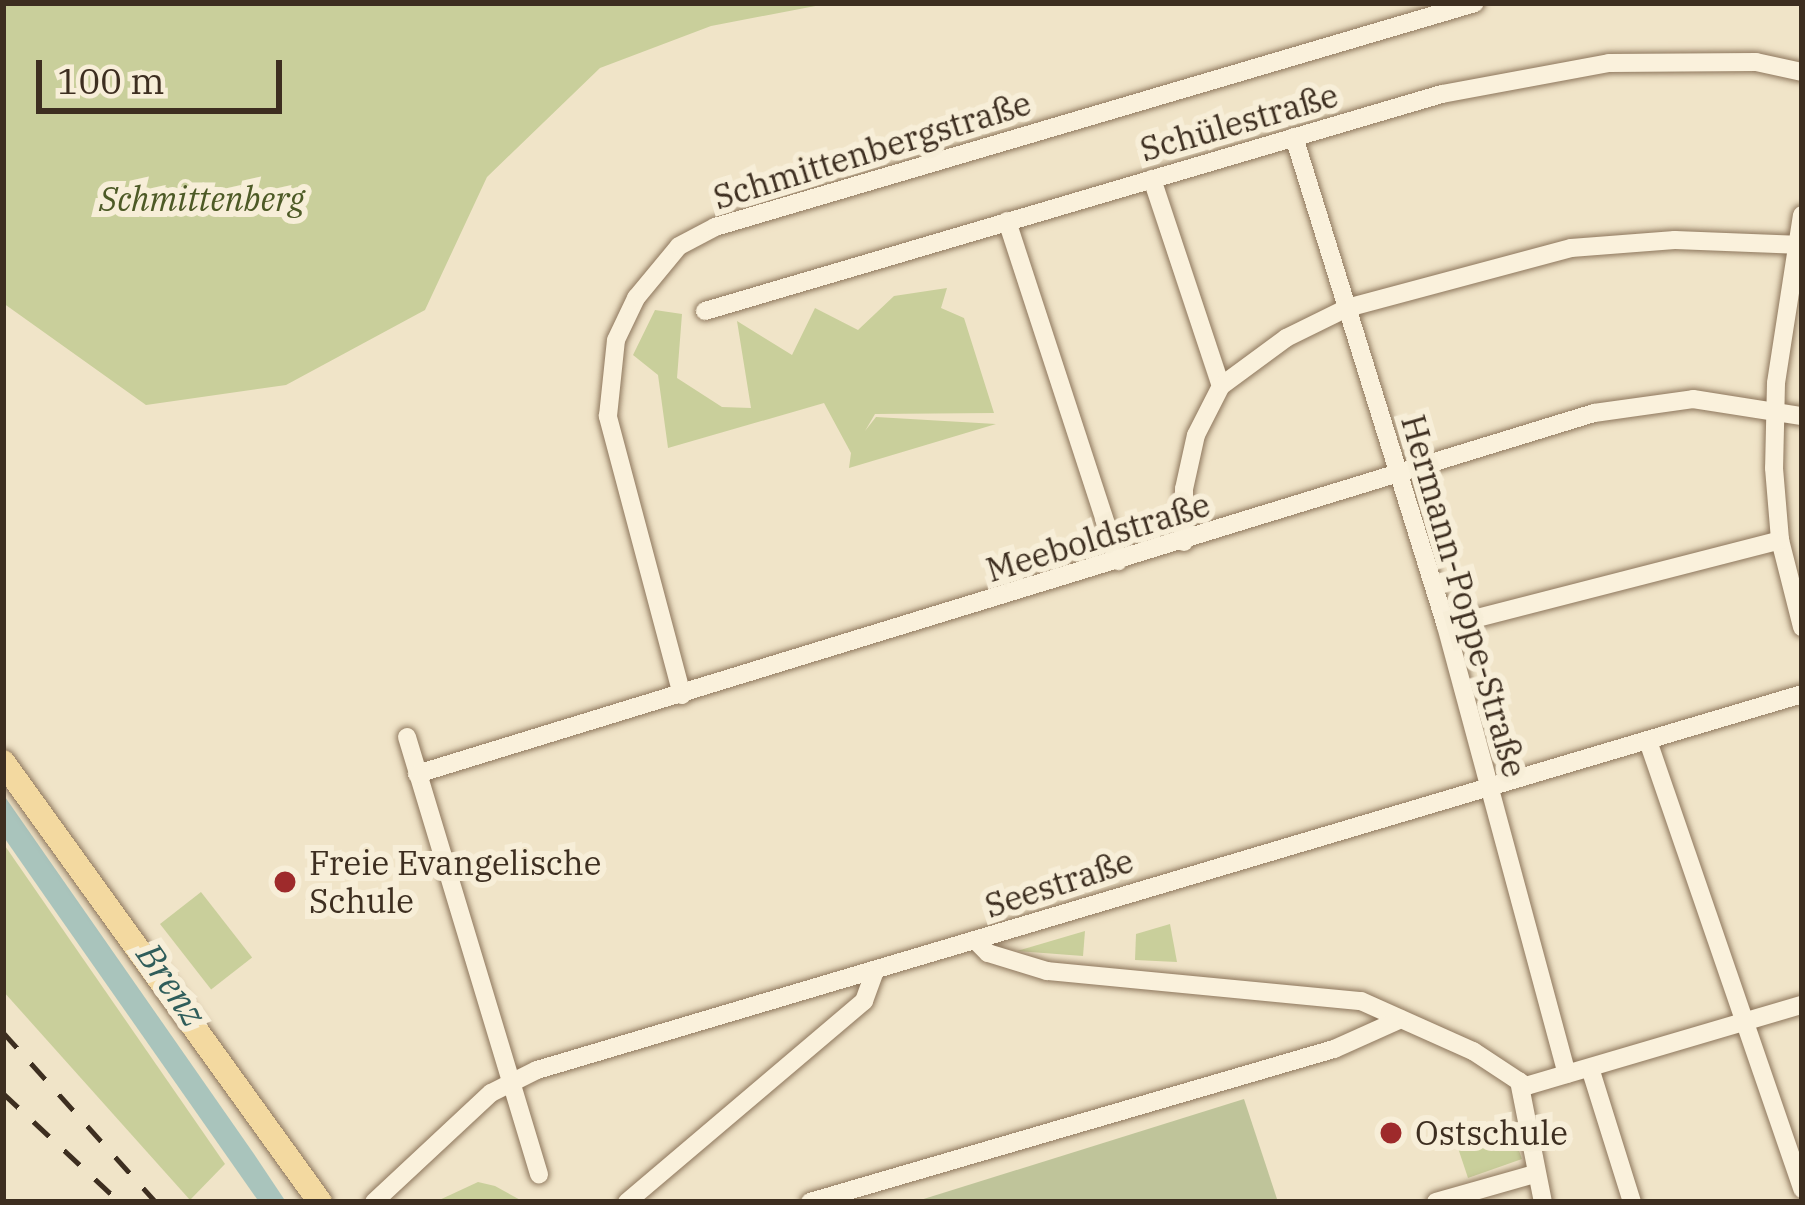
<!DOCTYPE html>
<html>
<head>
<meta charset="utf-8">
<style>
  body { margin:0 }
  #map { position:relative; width:1805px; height:1205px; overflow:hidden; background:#f0e4c8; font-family:"IBM Plex Serif",serif }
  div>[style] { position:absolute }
  .green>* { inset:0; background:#c9cf9b; transform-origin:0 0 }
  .cemetery>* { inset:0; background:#bfc49a }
  .water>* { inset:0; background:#a9c4bc }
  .roads { filter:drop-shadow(0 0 3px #8d765c) drop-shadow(0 0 3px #8d765c) }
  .minor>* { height:18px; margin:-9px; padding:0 9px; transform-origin:9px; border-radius:9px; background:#faf1dc }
  .major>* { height:24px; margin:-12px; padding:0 12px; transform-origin:12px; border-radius:12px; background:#f3d9a0 }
  .rail>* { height:4.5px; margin-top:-2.25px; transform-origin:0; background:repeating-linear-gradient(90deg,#3d2e20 0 21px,transparent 0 42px) }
  .dots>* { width:33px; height:33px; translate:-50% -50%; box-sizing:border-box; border:6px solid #f7eed8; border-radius:50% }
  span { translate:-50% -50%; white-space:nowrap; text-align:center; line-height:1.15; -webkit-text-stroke:12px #f7eed8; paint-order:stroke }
  .street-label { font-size:33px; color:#3d2e20 }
  .park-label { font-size:33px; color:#4d5a26; font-style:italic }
  .poi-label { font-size:33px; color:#3d2e20 }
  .left { translate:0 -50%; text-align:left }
  .water-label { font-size:36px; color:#2f5d5a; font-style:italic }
  .frame { position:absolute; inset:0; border:6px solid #3d2e20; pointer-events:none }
  .scale { position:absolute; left:36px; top:60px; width:246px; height:54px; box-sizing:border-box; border:6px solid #3d2e20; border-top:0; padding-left:15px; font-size:36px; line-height:42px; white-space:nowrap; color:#3d2e20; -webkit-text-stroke:9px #f7eed8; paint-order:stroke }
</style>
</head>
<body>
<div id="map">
  <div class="green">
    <i style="clip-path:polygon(3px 3px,831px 3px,711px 26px,600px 68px,487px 177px,425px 310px,286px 385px,146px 405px,3px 303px)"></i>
    <i style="clip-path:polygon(947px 288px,941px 308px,964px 318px,994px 413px,875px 414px,865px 431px,876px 417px,996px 424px,849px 468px,851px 453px,824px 403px,668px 448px,658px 375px,633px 355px,655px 310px,682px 314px,677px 378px,722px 407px,751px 408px,737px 321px,792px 355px,815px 308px,858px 330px,894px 296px)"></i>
    <i style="clip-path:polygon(3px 843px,225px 1164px,190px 1200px,3px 991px)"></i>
    <i style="left:201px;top:892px;width:83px;height:52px;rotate:52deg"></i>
    <i style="clip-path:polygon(1170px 924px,1177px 962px,1135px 960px,1136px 934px)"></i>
    <i style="clip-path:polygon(1085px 931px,1083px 956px,1017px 951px)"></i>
    <i style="clip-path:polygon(1512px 1131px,1522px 1159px,1468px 1178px,1456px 1142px)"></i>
    <i style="clip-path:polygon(478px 1182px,495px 1186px,524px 1202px,435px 1202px)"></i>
  </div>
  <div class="cemetery">
    <i style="clip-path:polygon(1244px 1099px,1278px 1202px,914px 1202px)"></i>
  </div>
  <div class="water">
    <i style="clip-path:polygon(3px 794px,254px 1154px,286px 1202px,259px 1202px,44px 895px,3px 836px)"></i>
  </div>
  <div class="roads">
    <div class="minor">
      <i style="left:1294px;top:137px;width:512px;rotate:72.73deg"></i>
      <i style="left:1446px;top:626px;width:464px;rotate:74.9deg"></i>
      <i style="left:1152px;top:179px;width:218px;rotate:71.6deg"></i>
      <i style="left:1802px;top:215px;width:170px;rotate:98.8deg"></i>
      <i style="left:1776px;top:383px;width:85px;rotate:91.3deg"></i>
      <i style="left:1774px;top:468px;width:72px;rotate:85.2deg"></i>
      <i style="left:1780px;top:540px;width:90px;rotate:75.8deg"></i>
      <i style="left:1007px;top:221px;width:358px;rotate:71.9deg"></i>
      <i style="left:705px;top:311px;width:768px;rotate:-16.41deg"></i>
      <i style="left:1442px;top:94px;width:170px;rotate:-10.5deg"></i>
      <i style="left:1609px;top:63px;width:147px;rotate:-0.4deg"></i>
      <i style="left:1756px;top:62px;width:47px;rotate:12.3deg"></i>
      <i style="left:1184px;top:542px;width:53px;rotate:-90deg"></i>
      <i style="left:1184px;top:489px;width:55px;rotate:-77.5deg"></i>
      <i style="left:1196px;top:435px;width:55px;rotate:-63deg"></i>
      <i style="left:1221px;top:386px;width:81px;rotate:-36.4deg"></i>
      <i style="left:1286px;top:338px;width:68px;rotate:-26.2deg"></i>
      <i style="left:1347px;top:308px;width:232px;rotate:-15deg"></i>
      <i style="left:1571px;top:248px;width:104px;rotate:-4.4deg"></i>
      <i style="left:1675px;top:240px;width:127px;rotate:2.3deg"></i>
      <i style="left:1446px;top:626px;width:345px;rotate:-14.4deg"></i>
      <i style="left:682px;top:695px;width:289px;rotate:-104.9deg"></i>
      <i style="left:608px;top:416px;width:76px;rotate:-84deg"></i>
      <i style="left:616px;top:340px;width:47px;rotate:-64.5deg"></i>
      <i style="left:636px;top:298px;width:67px;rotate:-50.4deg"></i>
      <i style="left:679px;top:246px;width:41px;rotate:-27.8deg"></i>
      <i style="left:715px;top:227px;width:792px;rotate:-16.42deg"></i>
      <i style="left:407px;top:737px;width:457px;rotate:73.2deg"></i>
      <i style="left:1648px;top:741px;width:474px;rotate:71deg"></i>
      <i style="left:417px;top:774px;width:1231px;rotate:-17.05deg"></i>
      <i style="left:1594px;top:413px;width:100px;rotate:-8deg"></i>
      <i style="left:1693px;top:399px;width:110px;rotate:8.9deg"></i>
      <i style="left:976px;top:941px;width:17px;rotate:45deg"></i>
      <i style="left:988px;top:953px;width:62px;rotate:17deg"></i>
      <i style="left:1047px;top:971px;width:315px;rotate:5.5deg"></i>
      <i style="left:1361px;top:1001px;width:123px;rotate:24.1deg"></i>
      <i style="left:1473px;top:1051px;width:64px;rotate:33.4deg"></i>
      <i style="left:1526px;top:1086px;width:288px;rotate:-16.4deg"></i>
      <i style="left:1590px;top:1068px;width:140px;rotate:72.6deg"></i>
      <i style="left:1519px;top:1081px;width:123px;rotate:78.8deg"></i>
      <i style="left:374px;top:1202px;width:160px;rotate:-43deg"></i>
      <i style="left:491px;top:1093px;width:51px;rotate:-26.6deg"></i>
      <i style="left:537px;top:1070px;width:1320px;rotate:-16.55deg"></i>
      <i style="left:627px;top:1202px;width:311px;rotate:-40.3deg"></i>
      <i style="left:864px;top:1001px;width:30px;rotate:-70deg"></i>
      <i style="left:810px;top:1202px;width:546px;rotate:-16.28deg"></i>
      <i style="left:1334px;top:1049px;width:73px;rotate:-24.1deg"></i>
      <i style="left:1436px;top:1202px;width:102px;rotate:-15.9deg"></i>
    </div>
    <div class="major">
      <i style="left:3px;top:762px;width:542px;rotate:54.23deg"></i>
    </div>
  </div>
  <div class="rail">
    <i style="left:3px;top:1032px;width:229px;rotate:48deg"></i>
    <i style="left:3px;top:1093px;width:160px;rotate:43deg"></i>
  </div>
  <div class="dots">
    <i style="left:285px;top:882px;background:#9e2a2b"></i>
    <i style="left:1391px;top:1133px;background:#9e2a2b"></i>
  </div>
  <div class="street-label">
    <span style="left:1239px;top:122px;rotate:-16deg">Schülestraße</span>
    <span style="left:872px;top:150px;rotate:-17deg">Schmittenbergstraße</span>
    <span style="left:1098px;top:537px;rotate:-17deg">Meeboldstraße</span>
    <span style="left:1464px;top:596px;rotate:74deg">Hermann-Poppe-Straße</span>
    <span style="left:1059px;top:883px;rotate:-18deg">Seestraße</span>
  </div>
  <div class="park-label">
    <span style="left:202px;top:199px">Schmittenberg</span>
  </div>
  <div class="poi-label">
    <span class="left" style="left:309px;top:882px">Freie Evangelische<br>Schule</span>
    <span class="left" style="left:1415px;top:1133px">Ostschule</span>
  </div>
  <div class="water-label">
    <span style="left:172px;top:984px;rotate:55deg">Brenz</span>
  </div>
  <div class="frame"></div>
  <div class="scale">100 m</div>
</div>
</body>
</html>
